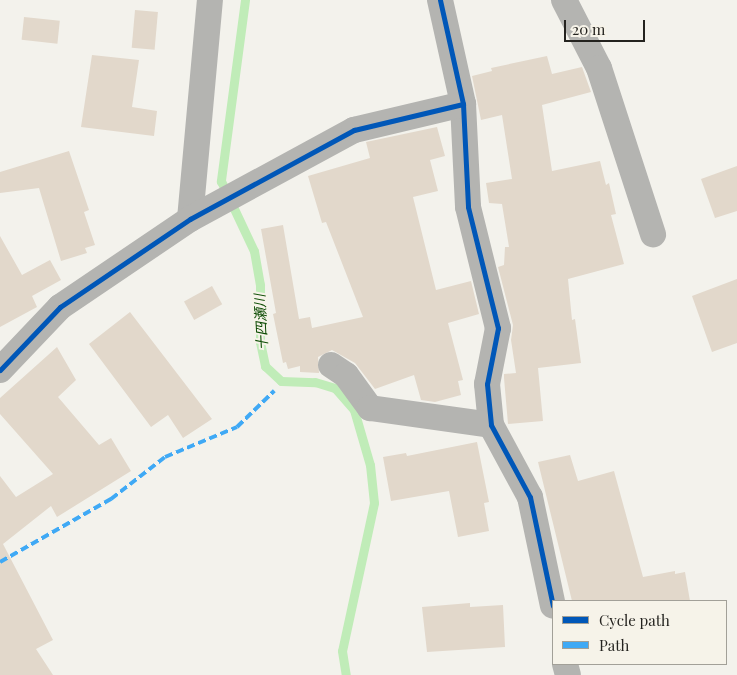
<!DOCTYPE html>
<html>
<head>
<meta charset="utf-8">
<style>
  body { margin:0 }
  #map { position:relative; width:737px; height:675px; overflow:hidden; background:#f3f2ec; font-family:"Playfair Display","Noto Sans JP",serif }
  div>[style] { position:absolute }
  .stream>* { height:9px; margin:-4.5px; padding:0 4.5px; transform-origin:4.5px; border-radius:4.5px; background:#c0ecb8 }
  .building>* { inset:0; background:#e2d8cb; transform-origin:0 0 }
  .minor>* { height:26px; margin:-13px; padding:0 13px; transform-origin:13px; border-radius:13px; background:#b4b4b1 }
  .quiet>* { height:4px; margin-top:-2px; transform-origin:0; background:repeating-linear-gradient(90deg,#3fa9f5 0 8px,transparent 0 12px) }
  .cycleway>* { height:5px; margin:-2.5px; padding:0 2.5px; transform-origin:2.5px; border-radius:2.5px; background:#0057b8 }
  span { translate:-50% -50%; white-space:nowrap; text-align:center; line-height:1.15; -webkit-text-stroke:4px #f6f3e9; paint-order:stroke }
  .water-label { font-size:14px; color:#0e4d05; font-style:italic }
  .legend { position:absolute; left:552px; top:600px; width:175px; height:65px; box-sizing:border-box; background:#f6f3e9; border:1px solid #a2a098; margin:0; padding:6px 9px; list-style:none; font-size:15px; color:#24231f }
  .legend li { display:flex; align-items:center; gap:10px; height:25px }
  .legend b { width:25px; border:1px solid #a2a098 }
  .scale { position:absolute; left:564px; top:20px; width:81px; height:22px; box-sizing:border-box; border:2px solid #24231f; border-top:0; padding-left:6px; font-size:15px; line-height:18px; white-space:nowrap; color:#24231f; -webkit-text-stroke:4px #f6f3e9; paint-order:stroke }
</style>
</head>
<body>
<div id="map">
  <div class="stream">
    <i style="left:245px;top:0;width:183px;rotate:97.6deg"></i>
    <i style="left:221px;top:181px;width:77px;rotate:64.8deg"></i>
    <i style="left:254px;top:251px;width:35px;rotate:80deg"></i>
    <i style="left:260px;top:285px;width:57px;rotate:90deg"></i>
    <i style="left:260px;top:342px;width:25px;rotate:78deg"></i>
    <i style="left:265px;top:366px;width:22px;rotate:43deg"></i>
    <i style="left:281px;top:381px;width:34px;rotate:2deg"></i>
    <i style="left:315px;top:382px;width:21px;rotate:17deg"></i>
    <i style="left:335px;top:388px;width:29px;rotate:49deg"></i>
    <i style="left:354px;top:410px;width:57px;rotate:73.8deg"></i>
    <i style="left:370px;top:465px;width:38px;rotate:84deg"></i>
    <i style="left:374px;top:503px;width:151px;rotate:102.2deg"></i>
    <i style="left:342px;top:651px;width:24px;rotate:81deg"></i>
  </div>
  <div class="building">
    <i style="left:135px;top:10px;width:23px;height:38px;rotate:5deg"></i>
    <i style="left:24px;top:17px;width:36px;height:23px;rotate:6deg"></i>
    <i style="clip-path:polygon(92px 55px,139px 60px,132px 107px,157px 111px,154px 136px,81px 127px)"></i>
    <i style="clip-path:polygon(547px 56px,552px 74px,582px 67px,591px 92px,542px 105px,552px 171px,600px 161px,606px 185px,609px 183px,616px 214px,611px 215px,624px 264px,568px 279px,572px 320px,575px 319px,581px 363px,538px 368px,543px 421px,508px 424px,504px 378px,504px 374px,516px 373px,511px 340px,513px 325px,498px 267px,504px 265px,505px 247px,509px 247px,502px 204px,489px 203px,486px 183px,512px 179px,502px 115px,481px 120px,472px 76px,492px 71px,491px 68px)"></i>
    <i style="clip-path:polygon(437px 127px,445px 156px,430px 160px,438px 191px,413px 197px,436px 290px,471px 281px,479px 314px,448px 323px,463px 380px,458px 381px,461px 395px,435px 402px,421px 400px,414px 375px,375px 389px,355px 363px,332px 350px,318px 357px,319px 373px,300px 372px,300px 366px,288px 369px,286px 362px,283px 363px,273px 314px,276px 313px,261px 229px,283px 225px,299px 319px,310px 317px,312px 328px,363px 317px,326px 222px,322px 223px,308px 176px,370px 158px,366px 142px)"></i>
    <i style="clip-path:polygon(69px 151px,89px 210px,84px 212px,95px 245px,85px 248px,87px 253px,61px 261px,39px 188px,0 193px,0 172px)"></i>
    <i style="clip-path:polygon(737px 166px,737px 211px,715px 218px,701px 179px)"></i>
    <i style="clip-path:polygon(0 236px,22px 275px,50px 260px,61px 280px,32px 296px,37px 307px,0 327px)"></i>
    <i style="clip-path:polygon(737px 279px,737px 343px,712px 352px,692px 296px)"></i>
    <i style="left:212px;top:286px;width:21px;height:32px;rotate:61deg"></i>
    <i style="clip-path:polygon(130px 312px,212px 419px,183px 438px,168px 415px,151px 427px,89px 344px)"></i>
    <i style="clip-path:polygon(57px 347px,76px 380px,58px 397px,99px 445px,111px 438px,131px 471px,57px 517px,51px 506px,3px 544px,53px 640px,36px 649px,53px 675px,0 675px,0 476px,16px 497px,53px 474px,0 414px,0 398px)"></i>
    <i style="clip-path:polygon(477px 442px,489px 502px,484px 503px,489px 531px,458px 537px,449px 491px,391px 501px,383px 457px,406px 453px,407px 456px)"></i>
    <i style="clip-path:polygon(570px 455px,578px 481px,614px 471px,643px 577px,675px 571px,675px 574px,685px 572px,690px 601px,572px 601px,538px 462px)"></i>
    <i style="clip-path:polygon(470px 603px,470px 607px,503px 605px,505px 647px,427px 652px,422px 607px)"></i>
  </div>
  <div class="minor">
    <i style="left:440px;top:0;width:107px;rotate:77.5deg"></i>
    <i style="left:463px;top:104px;width:103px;rotate:87.2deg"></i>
    <i style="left:468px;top:207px;width:125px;rotate:76.1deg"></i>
    <i style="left:498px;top:328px;width:57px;rotate:101.1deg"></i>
    <i style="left:487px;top:384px;width:41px;rotate:84.4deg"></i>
    <i style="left:491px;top:425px;width:82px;rotate:61.6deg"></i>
    <i style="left:530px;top:497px;width:111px;rotate:78.1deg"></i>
    <i style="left:564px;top:0;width:76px;rotate:62.8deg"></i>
    <i style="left:599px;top:68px;width:175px;rotate:72deg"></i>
    <i style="left:190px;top:219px;width:220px;rotate:-84.8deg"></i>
    <i style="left:331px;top:365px;width:18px;rotate:34deg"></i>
    <i style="left:346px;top:375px;width:41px;rotate:54deg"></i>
    <i style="left:370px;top:408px;width:122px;rotate:8deg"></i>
    <i style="left:0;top:370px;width:87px;rotate:-46.4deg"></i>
    <i style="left:60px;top:307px;width:157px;rotate:-34.1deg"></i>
    <i style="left:190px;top:219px;width:187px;rotate:-28.5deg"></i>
    <i style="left:354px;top:130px;width:112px;rotate:-13.4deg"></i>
    <i style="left:565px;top:664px;width:11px;rotate:75deg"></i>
  </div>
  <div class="quiet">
    <i style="left:0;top:562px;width:128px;rotate:-29.6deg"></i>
    <i style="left:111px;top:499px;width:68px;rotate:-37.9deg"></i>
    <i style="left:165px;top:457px;width:78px;rotate:-22.6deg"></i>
    <i style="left:237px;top:427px;width:52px;rotate:-44.2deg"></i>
  </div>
  <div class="cycleway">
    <i style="left:440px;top:0;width:107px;rotate:77.5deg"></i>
    <i style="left:463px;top:104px;width:103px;rotate:87.2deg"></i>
    <i style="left:468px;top:207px;width:125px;rotate:76.1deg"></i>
    <i style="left:498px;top:328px;width:57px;rotate:101.1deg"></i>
    <i style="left:487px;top:384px;width:41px;rotate:84.4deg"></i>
    <i style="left:491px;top:425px;width:82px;rotate:61.6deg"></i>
    <i style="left:530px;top:497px;width:111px;rotate:78.1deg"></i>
    <i style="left:0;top:370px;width:87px;rotate:-46.4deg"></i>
    <i style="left:60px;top:307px;width:157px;rotate:-34.1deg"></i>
    <i style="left:190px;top:219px;width:187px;rotate:-28.5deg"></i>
    <i style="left:354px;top:130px;width:112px;rotate:-13.4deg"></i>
  </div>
  <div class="water-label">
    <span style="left:261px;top:322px;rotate:-93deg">十四瀬川</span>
  </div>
  <ul class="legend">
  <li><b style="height:6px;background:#0057b8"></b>Cycle path</li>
  <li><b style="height:6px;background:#3fa9f5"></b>Path</li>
  </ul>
  <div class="scale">20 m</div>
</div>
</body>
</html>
